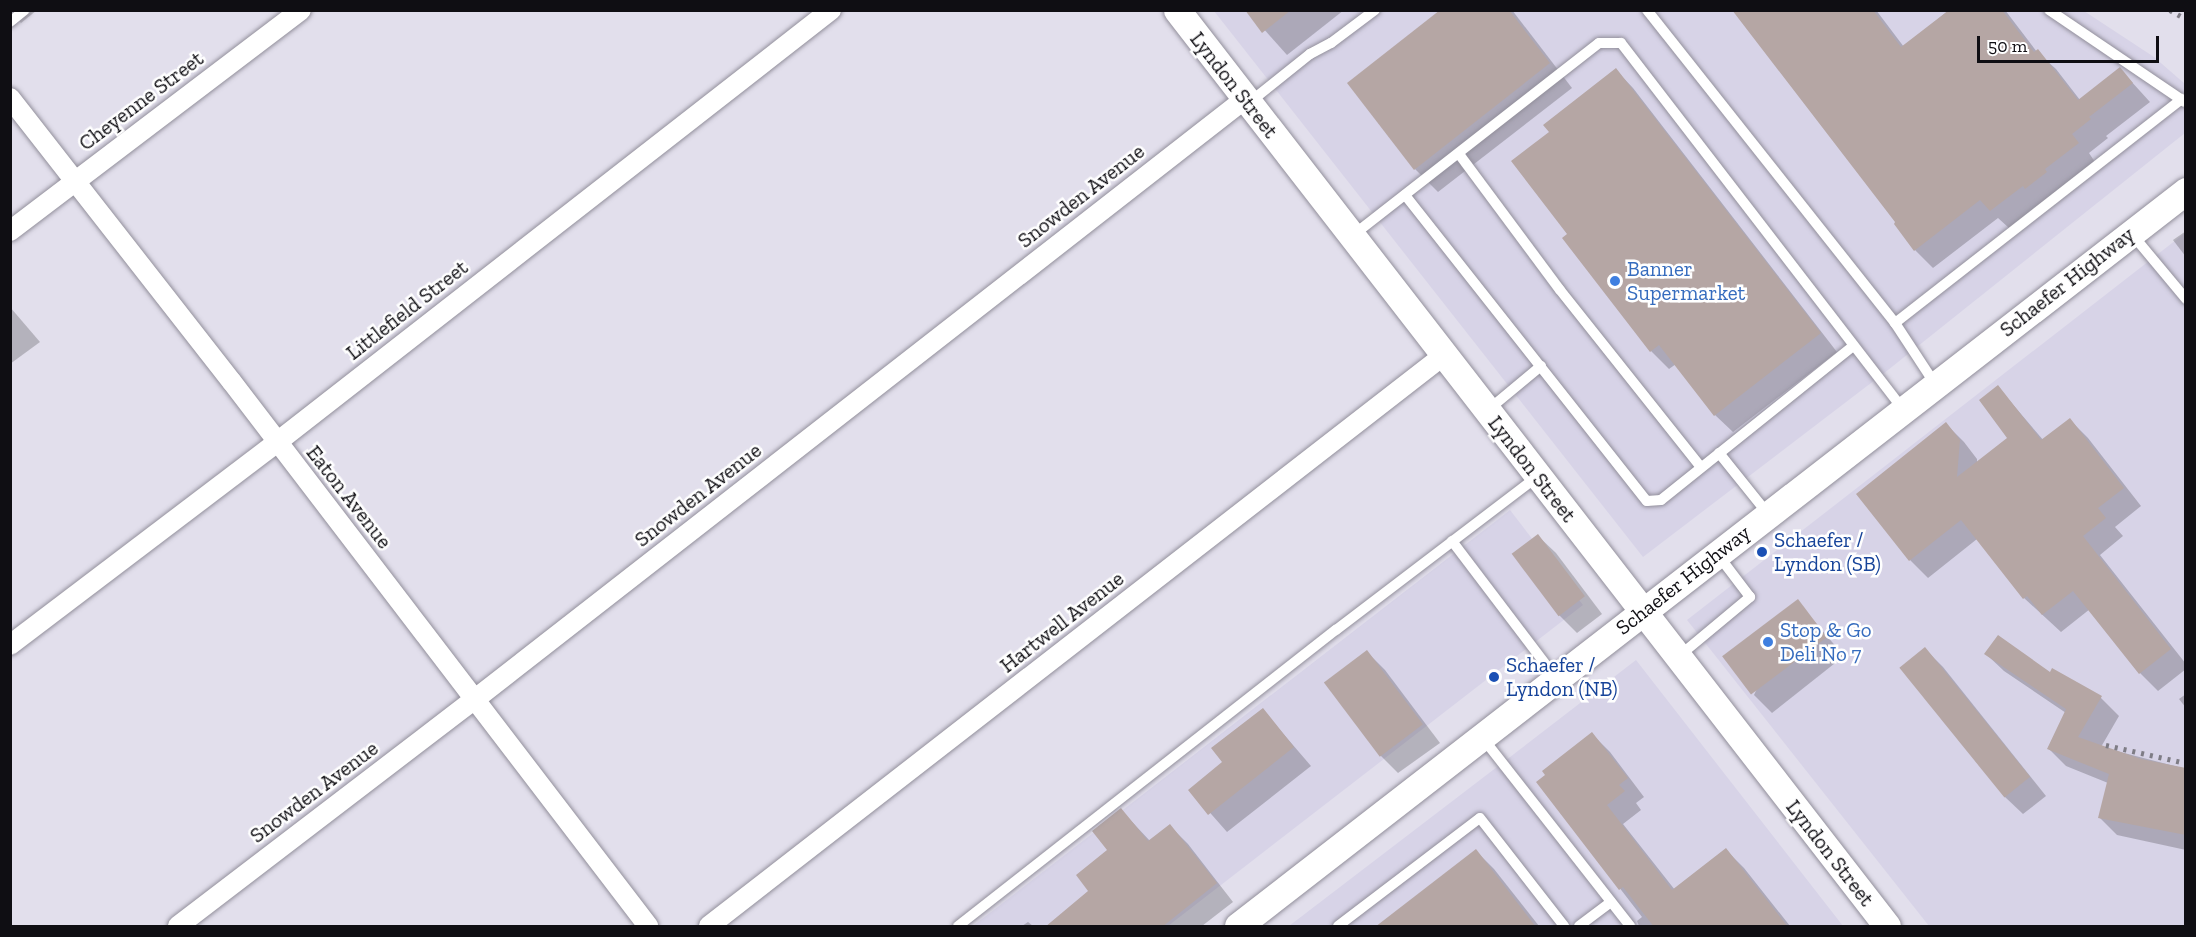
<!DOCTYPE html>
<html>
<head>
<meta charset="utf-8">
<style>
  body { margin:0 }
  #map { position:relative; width:2196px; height:937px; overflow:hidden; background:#e2dfec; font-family:"Zilla Slab",serif }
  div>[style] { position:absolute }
  .built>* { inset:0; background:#d7d3e7 }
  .shadow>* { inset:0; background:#0003 }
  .building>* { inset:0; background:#b5a6a4; transform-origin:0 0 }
  .roads { filter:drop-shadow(0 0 2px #928f9b) drop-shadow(0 0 2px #928f9b) }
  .lane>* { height:10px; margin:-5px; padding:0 5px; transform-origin:5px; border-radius:5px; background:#fff }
  .street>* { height:20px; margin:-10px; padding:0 10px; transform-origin:10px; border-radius:10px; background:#fff }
  .secondary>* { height:27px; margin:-13.5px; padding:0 13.5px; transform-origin:13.5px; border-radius:13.5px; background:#fff }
  .rail>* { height:4.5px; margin-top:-2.25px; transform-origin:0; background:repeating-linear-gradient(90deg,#7e7c85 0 3px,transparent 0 9px) }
  .dots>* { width:16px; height:16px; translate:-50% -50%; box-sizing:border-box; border:3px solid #fff; border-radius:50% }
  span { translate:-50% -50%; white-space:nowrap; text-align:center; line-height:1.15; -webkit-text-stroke:5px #fff; paint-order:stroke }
  .street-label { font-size:21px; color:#0f0e13 }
  .shop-label { font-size:21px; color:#366cbe }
  .left { translate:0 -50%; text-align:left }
  .transit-label { font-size:21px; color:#164399 }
  .frame { position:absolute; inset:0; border:12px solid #0f0e13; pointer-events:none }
  .scale { position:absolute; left:1977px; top:36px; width:182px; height:27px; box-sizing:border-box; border:3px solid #0f0e13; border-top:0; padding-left:8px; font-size:18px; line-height:21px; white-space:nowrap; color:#0f0e13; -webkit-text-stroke:4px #fff; paint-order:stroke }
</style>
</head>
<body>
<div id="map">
  <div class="built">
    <i style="clip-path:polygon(1214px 11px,2084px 11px,2154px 57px,2185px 84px,2185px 133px,1888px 370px,1643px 557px)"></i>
    <i style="clip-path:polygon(2185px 233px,2185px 926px,1929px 926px,1687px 620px)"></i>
    <i style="clip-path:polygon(1510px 510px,1583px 605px,1168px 926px,973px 926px)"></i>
    <i style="clip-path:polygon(1636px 660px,1843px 926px,1289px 926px,1514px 754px)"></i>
  </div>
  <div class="shadow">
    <i style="clip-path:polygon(10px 10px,37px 10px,21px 23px)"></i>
    <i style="clip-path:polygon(1247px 10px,1344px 10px,1287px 55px)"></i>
    <i style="clip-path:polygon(1443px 10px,1512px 10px,1572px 88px,1438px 192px,1415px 169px)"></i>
    <i style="clip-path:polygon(1733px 10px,1876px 10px,1904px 47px,1949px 10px,2005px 10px,2037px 52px,2056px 69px,2080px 100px,2120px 69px,2150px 102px,2106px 136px,2108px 138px,2089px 153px,2095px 162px,2009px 228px,1998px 218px,1933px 268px,1915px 250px,1897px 223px)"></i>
    <i style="clip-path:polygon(1616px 70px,1633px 88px,1837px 352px,1733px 432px,1715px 415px,1676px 364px,1669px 369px,1651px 351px,1564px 238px,1569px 234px,1551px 132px)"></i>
    <i style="clip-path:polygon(2186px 231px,2186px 257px,2173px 240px)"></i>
    <i style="clip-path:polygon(10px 307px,40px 342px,10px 364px)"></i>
    <i style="clip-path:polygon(1998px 387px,2044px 441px,2070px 420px,2088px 438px,2141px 506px,2115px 527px,2123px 536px,2100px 555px,2186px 664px,2186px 669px,2158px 691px,2140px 673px,2090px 609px,2061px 632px,2024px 598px,1977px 539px,1928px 578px,1910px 560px,1946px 424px,1964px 442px,1977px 459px,1977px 463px,2009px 439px)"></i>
    <i style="clip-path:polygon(1538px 536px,1556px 553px,1602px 614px,1577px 633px,1559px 615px)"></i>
    <i style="clip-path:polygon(1797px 601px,1844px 656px,1772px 713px,1754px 695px)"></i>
    <i style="clip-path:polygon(1925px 649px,1943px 667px,2046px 796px,2023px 814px,2005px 797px)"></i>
    <i style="clip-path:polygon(1367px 652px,1385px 670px,1440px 743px,1398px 773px,1381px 756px)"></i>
    <i style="clip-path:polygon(1986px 654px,2050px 674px,2053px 670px,2101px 698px,2119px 716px,2101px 747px,2186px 769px,2186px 850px,2117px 835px,2099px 817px,2108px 783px,2066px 766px,2048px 748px,2066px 713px,2004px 671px)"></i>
    <i style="clip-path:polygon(2186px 694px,2186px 708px,2179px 699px)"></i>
    <i style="clip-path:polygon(1263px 710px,1311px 766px,1227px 832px,1190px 790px,1224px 763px)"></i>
    <i style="clip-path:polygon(1592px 734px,1610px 752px,1644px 797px,1636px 803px,1641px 810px,1623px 824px,1675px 890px,1726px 850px,1744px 868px,1790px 926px,1639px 926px,1637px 921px,1642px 917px,1538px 782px)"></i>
    <i style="clip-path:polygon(1121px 810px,1150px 841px,1170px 826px,1188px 844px,1233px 902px,1202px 926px,1047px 926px,1090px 891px,1109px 850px)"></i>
    <i style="clip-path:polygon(1476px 851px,1494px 869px,1539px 926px,1378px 926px)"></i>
    <i style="clip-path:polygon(1028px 922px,1033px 926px,1022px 926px)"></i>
  </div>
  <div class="building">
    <i style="clip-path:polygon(1245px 10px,1291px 10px,1262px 33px)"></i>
    <i style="clip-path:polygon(1440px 10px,1509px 10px,1550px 63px,1414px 170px,1347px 83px)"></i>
    <i style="clip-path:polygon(1732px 10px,1873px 10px,1901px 47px,1949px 10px,2002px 10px,2034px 52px,2038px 49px,2078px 100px,2120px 67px,2133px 83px,2089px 117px,2091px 119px,2072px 134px,2079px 143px,2045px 169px,2047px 172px,2025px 189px,2023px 186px,1990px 211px,1980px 200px,1914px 251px,1894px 224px,1895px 222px)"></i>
    <i style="clip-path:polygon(1616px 68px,1821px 333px,1714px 416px,1659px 345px,1650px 352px,1562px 238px,1567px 234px,1511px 161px,1549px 132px,1543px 125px)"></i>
    <i style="clip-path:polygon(1998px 385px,2041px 440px,2070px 418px,2124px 488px,2098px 508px,2106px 518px,2083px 536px,2171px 649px,2139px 674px,2073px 591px,2042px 615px,2027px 596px,2023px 599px,1961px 520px,1909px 561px,1856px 494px,1946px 422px,1960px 440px,1957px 477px,2007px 438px,1979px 400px)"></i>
    <i style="left:1538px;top:534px;width:78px;height:33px;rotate:53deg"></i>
    <i style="left:1798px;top:599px;width:48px;height:95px;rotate:53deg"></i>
    <i style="clip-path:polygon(1998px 635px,2050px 672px,2052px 668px,2102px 696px,2078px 737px,2141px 759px,2186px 768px,2186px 835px,2098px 818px,2109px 774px,2047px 749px,2066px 709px,1984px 654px)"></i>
    <i style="left:1925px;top:647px;width:167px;height:33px;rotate:51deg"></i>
    <i style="left:1367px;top:650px;width:93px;height:54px;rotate:53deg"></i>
    <i style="clip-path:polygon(1263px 708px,1294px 747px,1208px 815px,1188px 790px,1222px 762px,1211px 748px)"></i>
    <i style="clip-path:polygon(1592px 732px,1628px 778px,1619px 785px,1625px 791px,1607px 805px,1672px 890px,1726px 848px,1788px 927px,1654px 927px,1623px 887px,1619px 890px,1536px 782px,1545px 775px,1542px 771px)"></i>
    <i style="clip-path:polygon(1121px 808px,1148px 841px,1170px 824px,1217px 883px,1162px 927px,1045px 927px,1088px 891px,1076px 875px,1107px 850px,1092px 831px)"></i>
    <i style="clip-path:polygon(1476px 849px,1536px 927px,1375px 927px)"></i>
  </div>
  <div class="roads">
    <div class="lane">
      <i style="left:1647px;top:10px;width:399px;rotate:51.6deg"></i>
      <i style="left:1895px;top:323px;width:73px;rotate:56.7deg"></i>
      <i style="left:2049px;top:10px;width:164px;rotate:34.1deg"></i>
      <i style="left:10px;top:22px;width:19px;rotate:-39deg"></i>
      <i style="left:1250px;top:102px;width:77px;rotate:-38.7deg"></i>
      <i style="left:1310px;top:54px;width:24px;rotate:-28deg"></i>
      <i style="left:1331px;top:43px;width:55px;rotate:-36.9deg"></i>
      <i style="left:1459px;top:154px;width:169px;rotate:53.4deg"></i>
      <i style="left:1560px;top:290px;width:226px;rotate:51.5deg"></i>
      <i style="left:1405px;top:195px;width:390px;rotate:51.7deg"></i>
      <i style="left:1647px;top:501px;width:14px;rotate:-4deg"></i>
      <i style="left:1661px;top:500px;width:246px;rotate:-38.7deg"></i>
      <i style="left:2131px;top:233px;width:86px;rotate:50.2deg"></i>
      <i style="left:1352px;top:236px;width:313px;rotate:-38deg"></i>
      <i style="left:1599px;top:43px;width:22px"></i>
      <i style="left:1621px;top:43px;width:462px;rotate:52.4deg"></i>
      <i style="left:1895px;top:323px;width:364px;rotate:-38deg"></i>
      <i style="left:1488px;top:410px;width:69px;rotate:-39.7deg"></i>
      <i style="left:1719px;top:453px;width:78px;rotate:51.2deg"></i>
      <i style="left:1452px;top:541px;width:172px;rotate:52.8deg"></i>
      <i style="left:1678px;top:657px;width:94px;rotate:-39.8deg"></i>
      <i style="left:1750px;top:597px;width:53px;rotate:-127.3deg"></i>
      <i style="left:1482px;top:737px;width:240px;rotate:51.9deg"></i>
      <i style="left:958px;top:926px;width:480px;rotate:-38.1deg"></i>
      <i style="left:1336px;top:630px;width:254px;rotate:-37.3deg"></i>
      <i style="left:1338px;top:926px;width:178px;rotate:-37.3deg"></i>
      <i style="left:1480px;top:818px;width:137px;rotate:52.1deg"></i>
      <i style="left:1579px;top:926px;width:40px;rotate:-37deg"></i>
    </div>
    <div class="street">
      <i style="left:10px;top:98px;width:360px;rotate:52deg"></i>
      <i style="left:232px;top:382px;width:685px;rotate:52.59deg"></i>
      <i style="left:10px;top:231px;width:365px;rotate:-37.2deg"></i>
      <i style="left:10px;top:645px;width:334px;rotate:-37.2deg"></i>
      <i style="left:276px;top:443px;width:704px;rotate:-37.96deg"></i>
      <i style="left:178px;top:926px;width:372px;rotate:-37.4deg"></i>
      <i style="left:474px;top:700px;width:978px;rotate:-37.94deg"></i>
      <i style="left:709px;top:926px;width:931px;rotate:-37.84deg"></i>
    </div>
    <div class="secondary">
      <i style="left:1177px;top:10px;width:1159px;rotate:52.22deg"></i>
      <i style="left:1238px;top:926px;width:1200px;rotate:-37.79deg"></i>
    </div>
  </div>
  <div class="rail">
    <i style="left:2170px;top:10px;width:18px;rotate:29deg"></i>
    <i style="left:2106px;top:745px;width:82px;rotate:12.7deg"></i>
  </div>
  <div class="dots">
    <i style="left:1615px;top:281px;background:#3f7fe0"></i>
    <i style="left:1762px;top:552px;background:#1a4fb4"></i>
    <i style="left:1768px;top:642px;background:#3f7fe0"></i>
    <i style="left:1494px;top:677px;background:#1a4fb4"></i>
  </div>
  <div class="street-label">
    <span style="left:1234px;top:85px;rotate:52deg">Lyndon Street</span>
    <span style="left:141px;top:101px;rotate:-37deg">Cheyenne Street</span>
    <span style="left:1081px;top:196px;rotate:-38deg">Snowden Avenue</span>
    <span style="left:2067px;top:282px;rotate:-38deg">Schaefer Highway</span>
    <span style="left:407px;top:310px;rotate:-38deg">Littlefield Street</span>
    <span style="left:1532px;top:469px;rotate:52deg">Lyndon Street</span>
    <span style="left:698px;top:495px;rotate:-38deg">Snowden Avenue</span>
    <span style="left:349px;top:497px;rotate:52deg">Eaton Avenue</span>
    <span style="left:1683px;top:580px;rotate:-38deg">Schaefer Highway</span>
    <span style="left:1062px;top:622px;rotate:-38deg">Hartwell Avenue</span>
    <span style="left:314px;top:792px;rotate:-37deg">Snowden Avenue</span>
    <span style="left:1830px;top:853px;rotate:52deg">Lyndon Street</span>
  </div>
  <div class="shop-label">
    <span class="left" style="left:1627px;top:281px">Banner<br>Supermarket</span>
    <span class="left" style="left:1780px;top:642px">Stop &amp; Go<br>Deli No 7</span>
  </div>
  <div class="transit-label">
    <span class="left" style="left:1774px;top:552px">Schaefer /<br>Lyndon (SB)</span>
    <span class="left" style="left:1506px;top:677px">Schaefer /<br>Lyndon (NB)</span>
  </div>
  <div class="frame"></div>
  <div class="scale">50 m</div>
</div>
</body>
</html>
